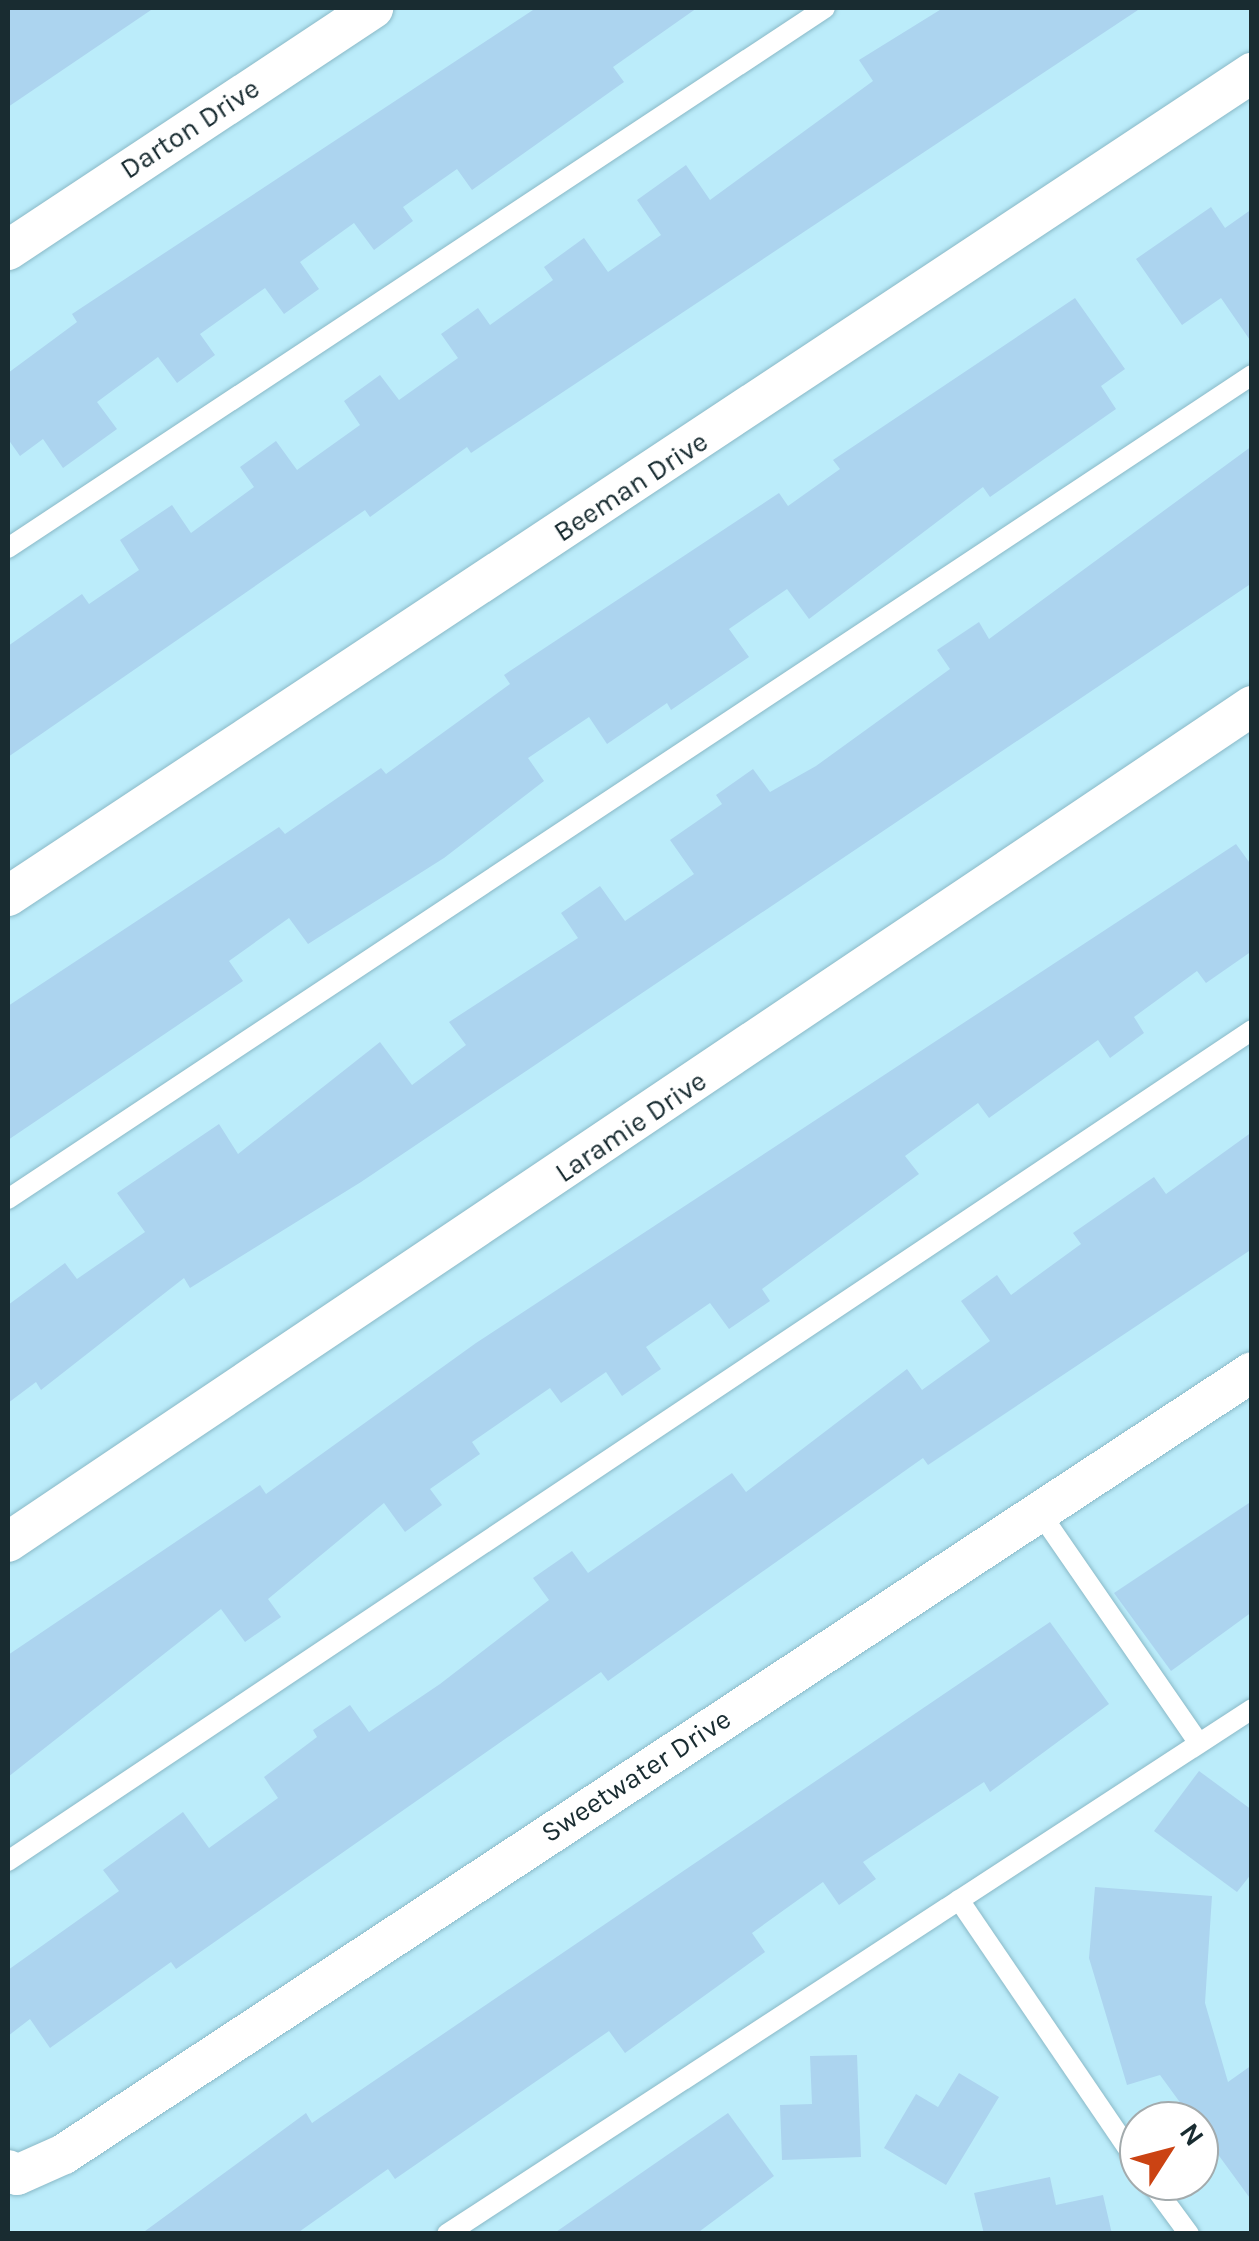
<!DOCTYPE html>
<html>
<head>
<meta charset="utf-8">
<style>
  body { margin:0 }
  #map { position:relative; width:1259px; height:2241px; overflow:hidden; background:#bbecfa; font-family:Karla,sans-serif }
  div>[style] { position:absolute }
  .building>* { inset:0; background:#acd4ef }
  .roads { filter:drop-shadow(0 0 2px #8ab9c7) drop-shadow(0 0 2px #8ab9c7) }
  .service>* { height:20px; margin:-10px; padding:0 10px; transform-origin:10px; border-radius:10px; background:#fff }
  .minor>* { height:40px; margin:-20px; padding:0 20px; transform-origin:20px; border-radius:20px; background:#fff }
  span { translate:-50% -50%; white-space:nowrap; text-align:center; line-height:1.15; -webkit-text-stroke:8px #fff; paint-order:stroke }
  .street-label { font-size:28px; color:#192c31 }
  .frame { position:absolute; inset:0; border:10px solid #192c31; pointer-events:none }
  .north { position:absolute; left:1119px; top:2101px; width:100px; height:100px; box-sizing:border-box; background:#fff; border:2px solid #a3abad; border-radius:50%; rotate:54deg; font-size:28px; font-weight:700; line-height:40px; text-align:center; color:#192c31 }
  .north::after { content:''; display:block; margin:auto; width:35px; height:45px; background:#cb4313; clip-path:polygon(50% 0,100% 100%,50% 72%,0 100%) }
</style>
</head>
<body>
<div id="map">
  <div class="building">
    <i style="clip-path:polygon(8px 8px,154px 8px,8px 107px)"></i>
    <i style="clip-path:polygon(536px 8px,697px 8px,613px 67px,624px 82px,472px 190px,457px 169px,403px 207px,413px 221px,374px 250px,354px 223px,300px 262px,319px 289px,284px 314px,265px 288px,200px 334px,215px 355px,177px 383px,158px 357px,97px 402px,117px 429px,63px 468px,43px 439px,20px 456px,8px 439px,8px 373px,77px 322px,72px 314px)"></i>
    <i style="clip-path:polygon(943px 8px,1141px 8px,471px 453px,467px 447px,370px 517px,365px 510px,8px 757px,8px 646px,82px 594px,89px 604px,139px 570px,120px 540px,172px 505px,191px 533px,254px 487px,240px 467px,276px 441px,297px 470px,360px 425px,344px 401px,380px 375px,399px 400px,458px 358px,441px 334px,478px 308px,490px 325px,553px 280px,544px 267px,584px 238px,608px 272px,661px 235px,637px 200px,686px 165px,710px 200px,873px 81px,859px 60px)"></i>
    <i style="clip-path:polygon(1211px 207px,1225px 228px,1252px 209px,1252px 343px,1221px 298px,1182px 325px,1136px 259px)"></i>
    <i style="clip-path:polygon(1075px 298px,1125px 369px,1101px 386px,1116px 409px,990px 497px,983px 487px,809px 619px,787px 589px,729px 629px,749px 657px,671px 710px,667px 703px,607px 744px,589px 717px,528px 758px,544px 781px,444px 858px,308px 944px,289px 918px,229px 961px,243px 981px,8px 1140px,8px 1006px,279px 827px,285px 834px,381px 768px,386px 774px,510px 684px,504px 675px,779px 493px,788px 506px,840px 469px,833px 460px)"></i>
    <i style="clip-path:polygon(1252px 446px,1252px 583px,361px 1182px,190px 1288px,184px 1278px,41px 1390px,36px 1382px,8px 1403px,8px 1305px,65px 1263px,77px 1279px,145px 1232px,117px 1193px,219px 1124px,238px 1154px,380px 1042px,412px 1085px,466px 1045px,449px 1022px,578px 938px,561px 913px,600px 886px,625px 921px,694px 874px,670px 840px,722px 804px,716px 795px,753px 769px,770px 792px,816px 766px,950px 669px,937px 650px,979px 622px,989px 639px)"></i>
    <i style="clip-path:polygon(1236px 844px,1252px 866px,1252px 951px,1206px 983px,1197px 971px,1134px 1017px,1144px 1033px,1110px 1058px,1098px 1040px,989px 1118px,978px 1103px,905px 1156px,919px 1174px,762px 1289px,770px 1301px,729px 1329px,710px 1303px,646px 1347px,661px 1369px,622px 1396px,606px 1372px,561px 1403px,550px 1388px,472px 1442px,480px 1454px,430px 1489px,442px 1505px,405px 1532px,384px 1503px,268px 1599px,281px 1617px,245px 1642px,221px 1609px,8px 1777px,8px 1655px,260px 1485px,266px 1494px,476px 1343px)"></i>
    <i style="clip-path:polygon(1252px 1132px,1252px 1249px,928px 1465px,923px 1458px,608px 1681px,601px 1672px,176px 1969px,171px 1962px,50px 2048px,30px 2019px,8px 2036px,8px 1970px,119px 1891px,103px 1870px,183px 1812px,209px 1848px,278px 1798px,264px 1777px,317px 1737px,313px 1730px,350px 1705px,369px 1732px,440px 1684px,549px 1600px,533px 1578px,572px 1551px,588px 1573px,732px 1473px,746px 1492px,907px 1369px,922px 1390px,990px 1341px,961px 1301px,997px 1275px,1011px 1295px,1081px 1244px,1073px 1233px,1154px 1177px,1166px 1194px)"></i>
    <i style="clip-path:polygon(1252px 1501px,1252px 1612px,1171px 1671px,1114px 1593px)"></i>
    <i style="clip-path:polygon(1050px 1622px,1109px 1704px,990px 1792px,984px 1782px,863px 1862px,876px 1879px,839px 1905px,823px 1882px,752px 1933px,765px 1952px,625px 2053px,609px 2031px,395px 2179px,388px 2169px,296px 2234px,141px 2234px,306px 2113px,312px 2123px)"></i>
    <i style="clip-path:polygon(1199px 1771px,1252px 1810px,1252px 1873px,1237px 1892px,1154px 1831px)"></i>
    <i style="clip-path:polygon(1095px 1887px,1212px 1896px,1205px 2003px,1228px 2082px,1252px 2065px,1252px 2201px,1160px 2075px,1127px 2085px,1089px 1958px)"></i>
    <i style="clip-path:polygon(857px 2055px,861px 2157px,782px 2160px,780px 2105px,812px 2104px,810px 2056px)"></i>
    <i style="clip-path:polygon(959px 2073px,999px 2097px,946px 2185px,884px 2148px,916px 2094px,938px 2107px)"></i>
    <i style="clip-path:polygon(728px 2113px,774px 2176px,696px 2234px,553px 2234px)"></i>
    <i style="clip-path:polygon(1050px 2177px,1056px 2205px,1103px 2195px,1112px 2234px,984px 2234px,974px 2193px)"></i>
  </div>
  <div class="roads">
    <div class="service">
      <i style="left:8px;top:548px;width:979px;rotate:-33.46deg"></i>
      <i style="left:8px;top:1199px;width:1492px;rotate:-33.52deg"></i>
      <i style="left:1038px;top:1510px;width:283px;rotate:55.4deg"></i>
      <i style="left:8px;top:1861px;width:1496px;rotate:-33.74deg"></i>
      <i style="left:959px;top:1900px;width:320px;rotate:55.8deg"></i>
      <i style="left:1150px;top:2181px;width:66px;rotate:53.7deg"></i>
      <i style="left:447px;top:2234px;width:961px;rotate:-33.11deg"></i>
    </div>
    <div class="minor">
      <i style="left:8px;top:250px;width:438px;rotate:-33.5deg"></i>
      <i style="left:8px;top:896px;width:1492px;rotate:-33.49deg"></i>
      <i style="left:8px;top:1542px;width:1499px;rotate:-33.9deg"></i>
      <i style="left:8px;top:2170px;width:10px;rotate:29deg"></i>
      <i style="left:17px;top:2175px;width:51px;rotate:-24.1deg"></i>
      <i style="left:64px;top:2154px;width:1422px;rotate:-33.35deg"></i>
    </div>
  </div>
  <div class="street-label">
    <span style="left:190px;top:129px;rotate:-33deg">Darton Drive</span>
    <span style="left:631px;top:487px;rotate:-33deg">Beeman Drive</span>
    <span style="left:631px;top:1127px;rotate:-34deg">Laramie Drive</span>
    <span style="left:636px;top:1776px;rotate:-33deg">Sweetwater Drive</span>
  </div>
  <div class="frame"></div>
  <div class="north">N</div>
</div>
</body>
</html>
